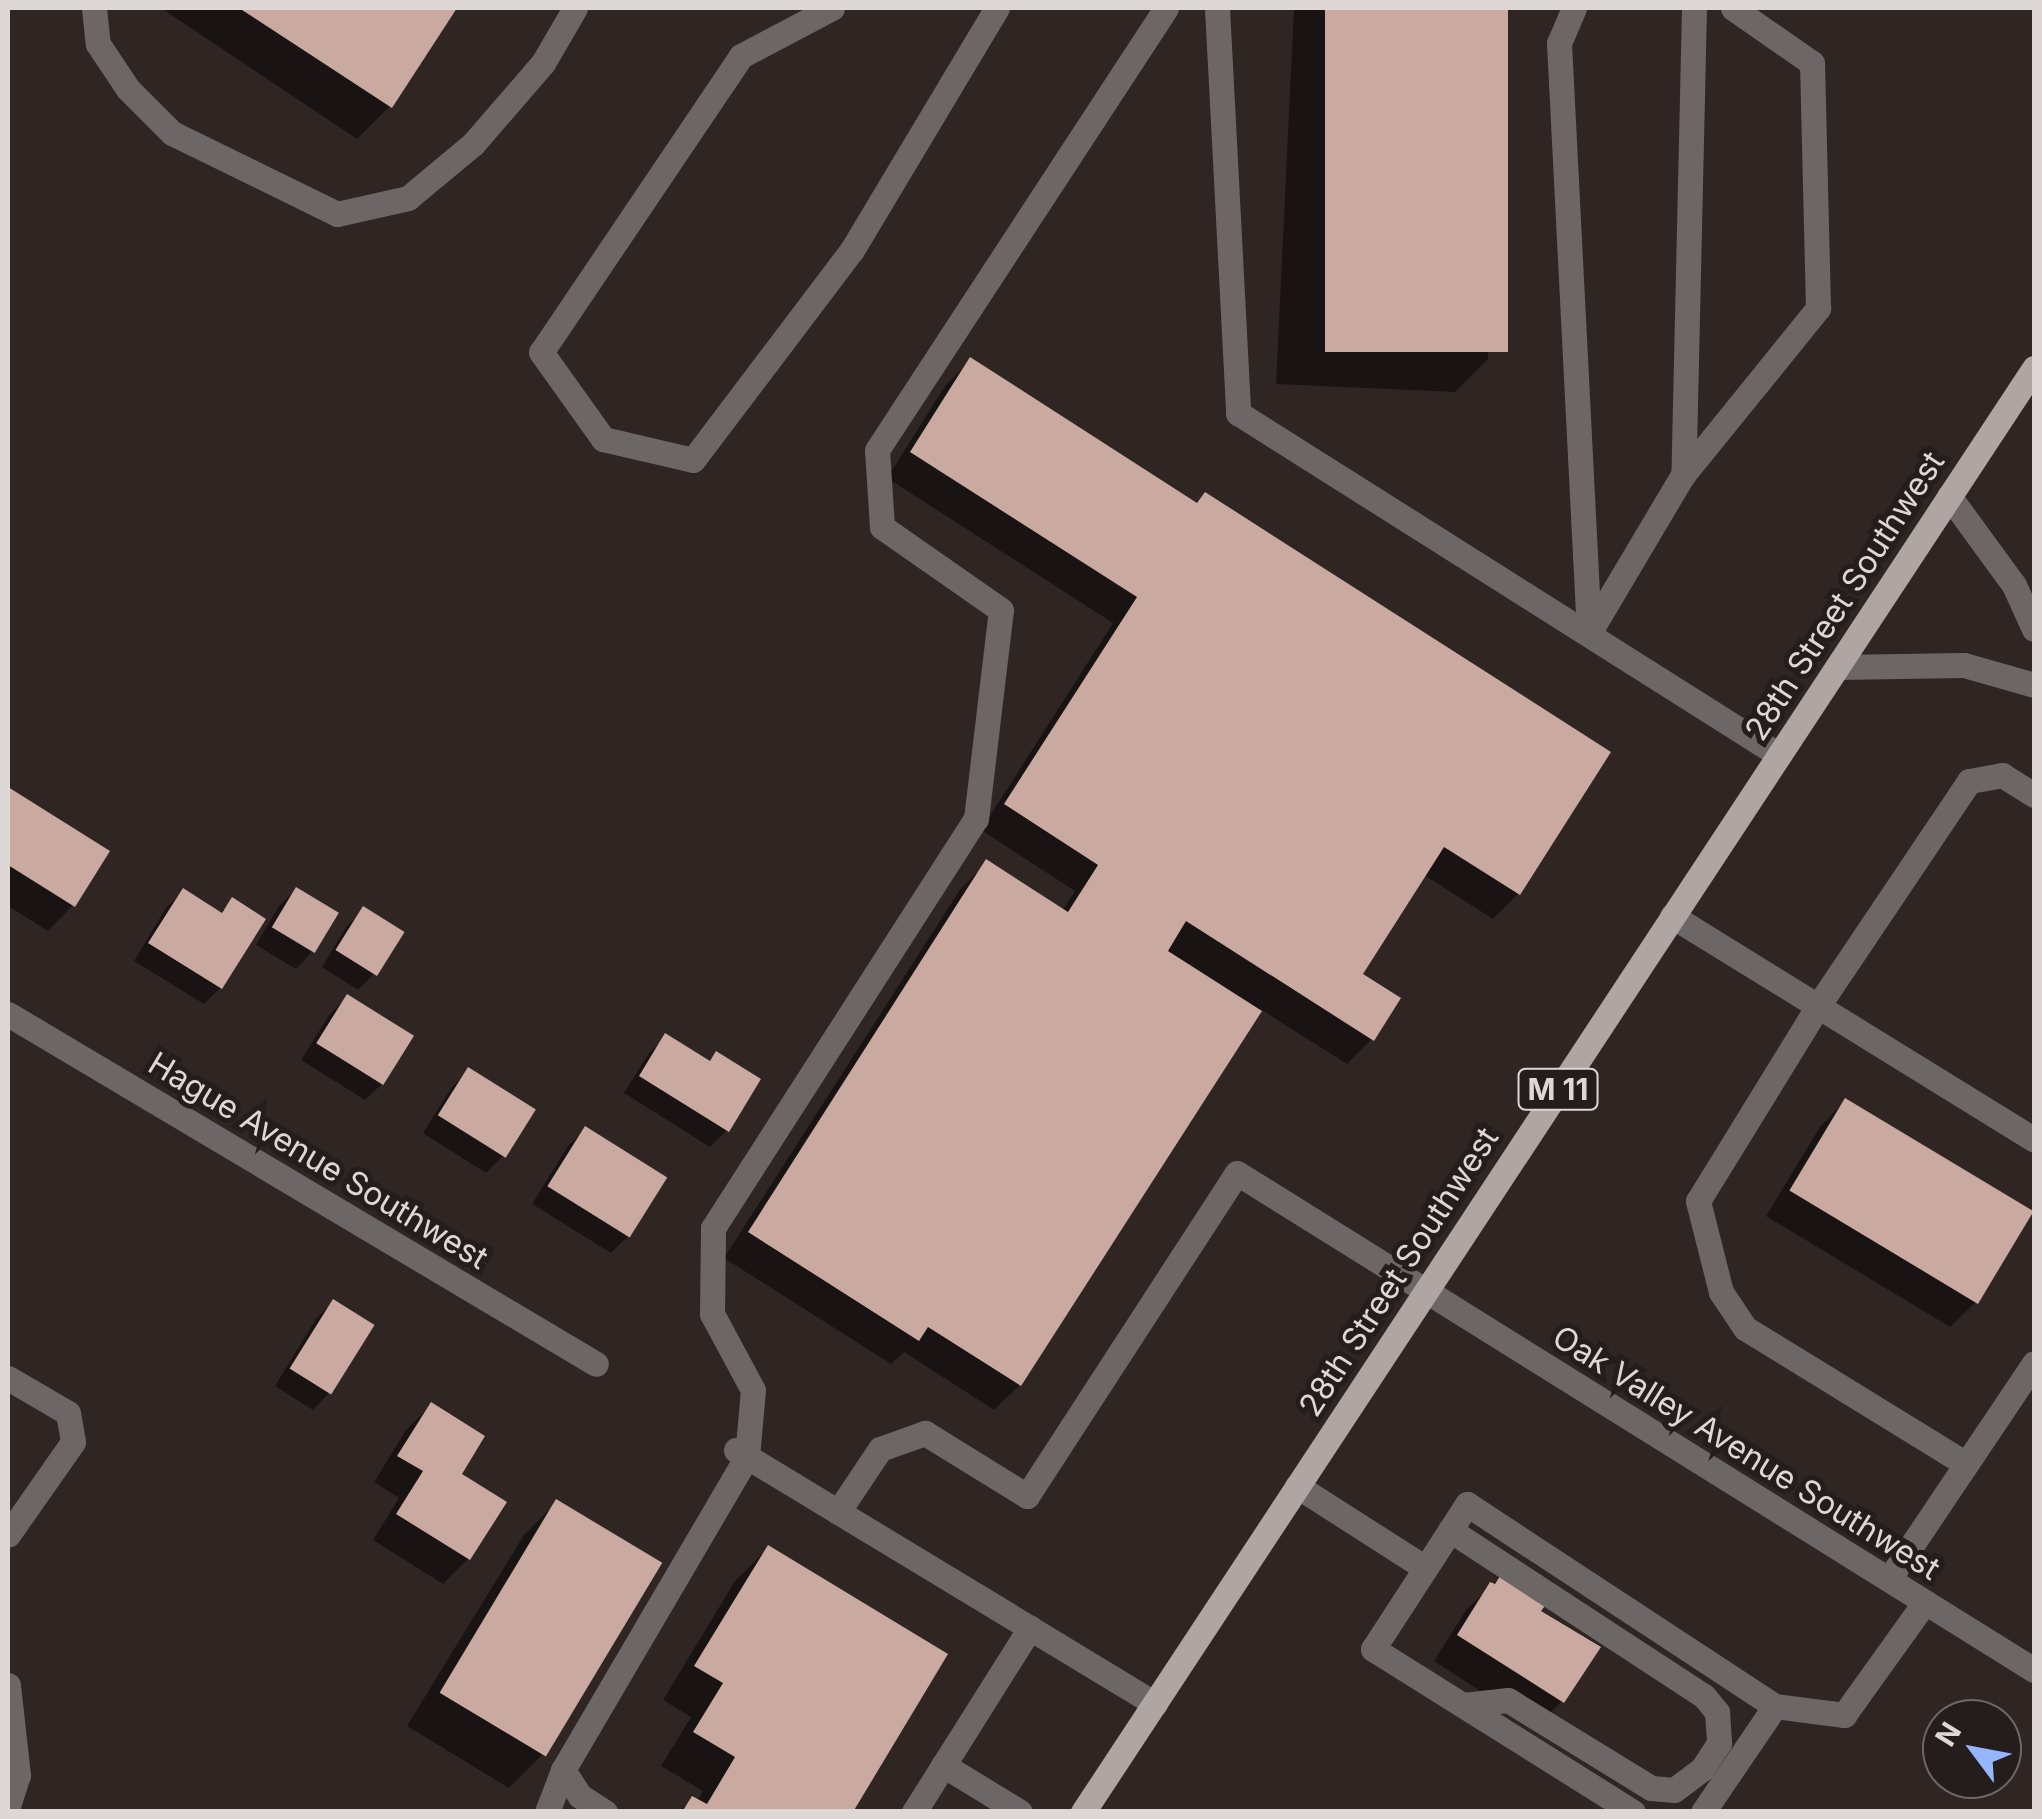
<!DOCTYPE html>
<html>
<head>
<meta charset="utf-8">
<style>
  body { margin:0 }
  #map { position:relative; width:2042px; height:1819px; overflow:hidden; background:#2f2624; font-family:Inter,sans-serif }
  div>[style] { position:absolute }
  .shadow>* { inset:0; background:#0007 }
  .building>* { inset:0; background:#c9a9a0; transform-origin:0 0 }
  .minor>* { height:25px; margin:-12.5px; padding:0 12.5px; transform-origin:12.5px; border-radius:12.5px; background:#6c6766 }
  .major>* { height:25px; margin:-12.5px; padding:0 12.5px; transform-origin:12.5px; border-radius:12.5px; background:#afa6a3 }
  span { translate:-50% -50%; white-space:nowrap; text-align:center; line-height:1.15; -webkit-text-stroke:10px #251d1b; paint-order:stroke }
  .shield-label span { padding:2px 8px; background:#251d1b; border:2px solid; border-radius:8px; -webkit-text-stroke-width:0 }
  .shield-label { font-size:30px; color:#ddd7d6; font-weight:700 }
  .street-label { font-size:32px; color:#ddd7d6 }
  .frame { position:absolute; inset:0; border:10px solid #ddd7d6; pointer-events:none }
  .north { position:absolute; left:1922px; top:1699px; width:100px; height:100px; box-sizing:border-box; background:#251d1b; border:2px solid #6f6766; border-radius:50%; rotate:302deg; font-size:28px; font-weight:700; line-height:40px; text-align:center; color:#ddd7d6 }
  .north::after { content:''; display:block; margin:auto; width:35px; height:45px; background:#95b6fd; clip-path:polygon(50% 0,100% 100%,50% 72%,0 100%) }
</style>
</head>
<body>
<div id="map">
  <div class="shadow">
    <i style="clip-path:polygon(161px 8px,454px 8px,390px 106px,357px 139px)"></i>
    <i style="clip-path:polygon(1294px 8px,1505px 8px,1488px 359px,1455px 392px,1276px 384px)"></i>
    <i style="clip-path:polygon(970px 361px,1195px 505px,1608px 753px,1518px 894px,1493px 919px,1424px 875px,1360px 975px,1372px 1039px,1347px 1064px,1260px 1009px,1020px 1385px,994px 1410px,904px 1352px,891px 1364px,724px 1258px,961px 888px,987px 863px,1062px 911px,1075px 891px,981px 830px,1113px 623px,887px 478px,945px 386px)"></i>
    <i style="clip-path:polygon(8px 790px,107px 852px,73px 905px,48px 931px,8px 906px)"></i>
    <i style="clip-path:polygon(296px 890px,312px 952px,296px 969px,256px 945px,279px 906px)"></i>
    <i style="clip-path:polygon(183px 891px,219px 914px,232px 900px,220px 988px,204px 1004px,134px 961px,166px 908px)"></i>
    <i style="clip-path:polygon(364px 910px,375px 973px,358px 990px,322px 967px,347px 926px)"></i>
    <i style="clip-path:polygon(347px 997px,382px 1084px,365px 1100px,301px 1060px,330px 1014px)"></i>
    <i style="clip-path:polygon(666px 1037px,708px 1063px,716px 1054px,727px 1130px,710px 1147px,624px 1093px,649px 1053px)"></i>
    <i style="clip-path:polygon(469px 1070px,503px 1156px,486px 1173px,423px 1133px,452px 1087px)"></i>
    <i style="clip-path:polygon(1845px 1101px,2029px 1213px,1976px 1302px,1950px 1327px,1766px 1216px,1820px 1127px)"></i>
    <i style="clip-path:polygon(585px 1130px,663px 1179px,628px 1236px,611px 1253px,532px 1204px,568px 1146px)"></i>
    <i style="clip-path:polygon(333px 1302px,371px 1326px,329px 1393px,313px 1410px,275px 1386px,316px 1319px)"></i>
    <i style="clip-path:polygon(431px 1405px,458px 1475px,504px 1503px,468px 1559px,443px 1584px,373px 1540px,399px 1498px,374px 1482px,406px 1430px)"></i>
    <i style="clip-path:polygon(557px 1502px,658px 1564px,542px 1755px,509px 1788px,407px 1726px,524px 1535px)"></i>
    <i style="clip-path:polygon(768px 1548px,850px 1812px,679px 1812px,692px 1799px,697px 1801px,703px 1791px,661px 1766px,691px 1717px,663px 1700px,735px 1581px)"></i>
    <i style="clip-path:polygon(1502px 1576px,1538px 1612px,1562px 1701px,1536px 1727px,1434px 1661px,1466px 1610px)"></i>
  </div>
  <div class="building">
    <i style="clip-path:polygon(239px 8px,457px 8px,392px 108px)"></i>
    <i style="left:1325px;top:8px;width:183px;height:344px"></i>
    <i style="clip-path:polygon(970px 357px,1197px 503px,1205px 492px,1611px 752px,1520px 895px,1444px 847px,1363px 974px,1401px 998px,1374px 1041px,1186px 921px,1168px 951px,1262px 1011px,1021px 1386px,928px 1327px,919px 1341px,748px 1232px,986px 859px,1068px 912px,1098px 865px,1004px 804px,1137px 597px,910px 452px)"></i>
    <i style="clip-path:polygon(8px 787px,110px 851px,75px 907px,8px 865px)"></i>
    <i style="left:296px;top:887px;width:50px;height:47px;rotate:31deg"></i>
    <i style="clip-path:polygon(183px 888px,222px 913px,232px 897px,266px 919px,222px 989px,148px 943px)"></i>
    <i style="left:363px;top:906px;width:49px;height:52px;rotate:32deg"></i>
    <i style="left:347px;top:994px;width:79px;height:58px;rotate:32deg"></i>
    <i style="clip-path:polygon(665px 1033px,710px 1061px,716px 1051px,761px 1079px,729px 1132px,639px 1076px)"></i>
    <i style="left:468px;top:1067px;width:80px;height:57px;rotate:32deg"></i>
    <i style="left:1845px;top:1098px;width:220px;height:108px;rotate:31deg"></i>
    <i style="left:585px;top:1126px;width:97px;height:71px;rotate:32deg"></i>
    <i style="left:333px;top:1299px;width:49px;height:82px;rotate:32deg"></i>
    <i style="clip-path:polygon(431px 1402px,485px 1436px,462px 1474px,507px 1502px,470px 1560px,396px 1514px,423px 1471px,397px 1456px)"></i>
    <i style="left:556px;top:1499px;width:124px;height:226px;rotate:31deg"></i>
    <i style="clip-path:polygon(768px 1545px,948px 1654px,853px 1812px,682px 1812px,692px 1796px,707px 1804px,735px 1757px,693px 1732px,723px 1683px,694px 1666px)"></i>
    <i style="clip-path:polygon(1502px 1573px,1548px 1602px,1541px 1611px,1601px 1647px,1564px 1703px,1457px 1635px,1490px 1582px,1495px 1584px)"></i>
  </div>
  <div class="minor">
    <i style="left:94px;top:8px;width:36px;rotate:84deg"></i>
    <i style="left:98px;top:44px;width:54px;rotate:56.3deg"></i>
    <i style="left:128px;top:89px;width:62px;rotate:45deg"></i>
    <i style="left:172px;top:133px;width:184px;rotate:26.1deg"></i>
    <i style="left:337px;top:214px;width:73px;rotate:-12.7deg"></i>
    <i style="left:408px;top:198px;width:85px;rotate:-39.7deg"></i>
    <i style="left:473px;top:144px;width:107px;rotate:-49.2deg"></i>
    <i style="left:543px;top:63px;width:64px;rotate:-59.8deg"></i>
    <i style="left:832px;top:8px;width:103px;rotate:152.2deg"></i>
    <i style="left:741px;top:56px;width:357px;rotate:124deg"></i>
    <i style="left:541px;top:352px;width:107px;rotate:54.5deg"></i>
    <i style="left:603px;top:439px;width:92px;rotate:13.1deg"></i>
    <i style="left:693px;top:460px;width:263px;rotate:-52.9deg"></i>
    <i style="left:852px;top:250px;width:282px;rotate:-59.1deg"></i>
    <i style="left:1217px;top:8px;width:406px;rotate:87deg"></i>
    <i style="left:1238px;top:413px;width:640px;rotate:32.3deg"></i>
    <i style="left:1574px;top:8px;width:38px;rotate:113deg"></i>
    <i style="left:1559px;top:43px;width:591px;rotate:87.09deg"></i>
    <i style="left:1694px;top:8px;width:467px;rotate:91.3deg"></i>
    <i style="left:1683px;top:475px;width:215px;rotate:-51deg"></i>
    <i style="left:1818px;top:308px;width:245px;rotate:-91.4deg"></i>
    <i style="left:1812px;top:63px;width:96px;rotate:-145.2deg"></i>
    <i style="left:1949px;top:496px;width:110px;rotate:53.9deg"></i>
    <i style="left:2014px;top:585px;width:48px;rotate:65.6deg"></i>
    <i style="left:1589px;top:633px;width:184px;rotate:-59.3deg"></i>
    <i style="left:1837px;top:667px;width:127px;rotate:-0.9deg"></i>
    <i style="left:1964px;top:665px;width:73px;rotate:15.9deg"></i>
    <i style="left:1672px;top:916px;width:426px;rotate:31.7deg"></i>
    <i style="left:8px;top:1014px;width:684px;rotate:30.76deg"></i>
    <i style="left:8px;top:1378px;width:69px;rotate:30.3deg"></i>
    <i style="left:68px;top:1413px;width:29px;rotate:80deg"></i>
    <i style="left:73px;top:1442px;width:113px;rotate:125deg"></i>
    <i style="left:736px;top:1450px;width:490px;rotate:31.2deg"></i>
    <i style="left:1966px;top:1464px;width:259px;rotate:-148.4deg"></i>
    <i style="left:1745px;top:1328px;width:43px;rotate:-123.7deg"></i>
    <i style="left:1721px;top:1292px;width:94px;rotate:-104.2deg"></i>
    <i style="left:1698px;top:1201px;width:229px;rotate:-58.4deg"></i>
    <i style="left:1818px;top:1006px;width:271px;rotate:-56.1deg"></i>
    <i style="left:1969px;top:781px;width:34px;rotate:-10deg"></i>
    <i style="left:2002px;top:775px;width:38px;rotate:32deg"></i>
    <i style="left:1297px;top:1486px;width:152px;rotate:32.6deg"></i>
    <i style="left:838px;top:1512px;width:76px;rotate:-56.3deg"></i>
    <i style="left:880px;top:1449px;width:48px;rotate:-19.6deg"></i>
    <i style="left:925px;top:1433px;width:120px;rotate:31.7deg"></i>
    <i style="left:1027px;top:1496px;width:385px;rotate:-57deg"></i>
    <i style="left:1237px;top:1173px;width:939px;rotate:31.95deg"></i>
    <i style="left:1450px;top:1530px;width:303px;rotate:33.2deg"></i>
    <i style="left:1704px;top:1696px;width:21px;rotate:51deg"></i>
    <i style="left:1717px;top:1712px;width:31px;rotate:86deg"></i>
    <i style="left:1719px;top:1743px;width:31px;rotate:123deg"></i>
    <i style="left:1702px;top:1769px;width:35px;rotate:143deg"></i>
    <i style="left:1674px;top:1790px;width:23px;rotate:-175deg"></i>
    <i style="left:1651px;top:1788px;width:168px;rotate:-148.4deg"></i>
    <i style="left:1508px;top:1700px;width:45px;rotate:173.7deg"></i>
    <i style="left:1889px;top:1579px;width:260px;rotate:-56.1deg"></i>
    <i style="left:8px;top:1685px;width:91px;rotate:83.7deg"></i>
    <i style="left:18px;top:1775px;width:33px;rotate:108deg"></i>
    <i style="left:943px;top:1765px;width:90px;rotate:31.4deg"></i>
    <i style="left:563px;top:1770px;width:31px;rotate:57deg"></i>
    <i style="left:580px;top:1796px;width:30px;rotate:33deg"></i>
    <i style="left:547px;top:1812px;width:45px;rotate:-69.1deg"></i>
    <i style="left:563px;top:1770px;width:363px;rotate:-59.6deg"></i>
    <i style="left:747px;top:1457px;width:67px;rotate:-84.9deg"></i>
    <i style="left:753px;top:1390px;width:86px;rotate:-118.3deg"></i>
    <i style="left:712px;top:1314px;width:86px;rotate:-89.3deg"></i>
    <i style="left:713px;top:1228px;width:486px;rotate:-57.3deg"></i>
    <i style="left:976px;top:819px;width:210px;rotate:-83.2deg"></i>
    <i style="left:1001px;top:610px;width:145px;rotate:-145.1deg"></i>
    <i style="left:882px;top:527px;width:77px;rotate:-93.7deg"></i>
    <i style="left:877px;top:450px;width:528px;rotate:-56.82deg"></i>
    <i style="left:914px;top:1812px;width:218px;rotate:-57.8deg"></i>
    <i style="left:1633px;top:1812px;width:307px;rotate:-147.9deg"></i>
    <i style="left:1373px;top:1649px;width:173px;rotate:-57deg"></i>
    <i style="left:1467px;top:1504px;width:368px;rotate:33.3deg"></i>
    <i style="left:1775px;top:1706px;width:70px;rotate:7.4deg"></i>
    <i style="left:1844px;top:1715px;width:139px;rotate:-54.4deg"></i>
    <i style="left:1703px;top:1812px;width:128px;rotate:-55.8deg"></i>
  </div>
  <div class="major">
    <i style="left:1083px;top:1812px;width:1729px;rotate:-56.63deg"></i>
  </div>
  <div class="shield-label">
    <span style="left:1558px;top:1089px">M 11</span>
  </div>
  <div class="street-label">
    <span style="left:1845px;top:596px;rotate:-57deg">28th Street Southwest</span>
    <span style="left:318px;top:1161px;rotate:31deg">Hague Avenue Southwest</span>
    <span style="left:1399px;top:1272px;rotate:-57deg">28th Street Southwest</span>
    <span style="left:1746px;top:1453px;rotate:32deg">Oak Valley Avenue Southwest</span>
  </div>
  <div class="frame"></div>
  <div class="north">N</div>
</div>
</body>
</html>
